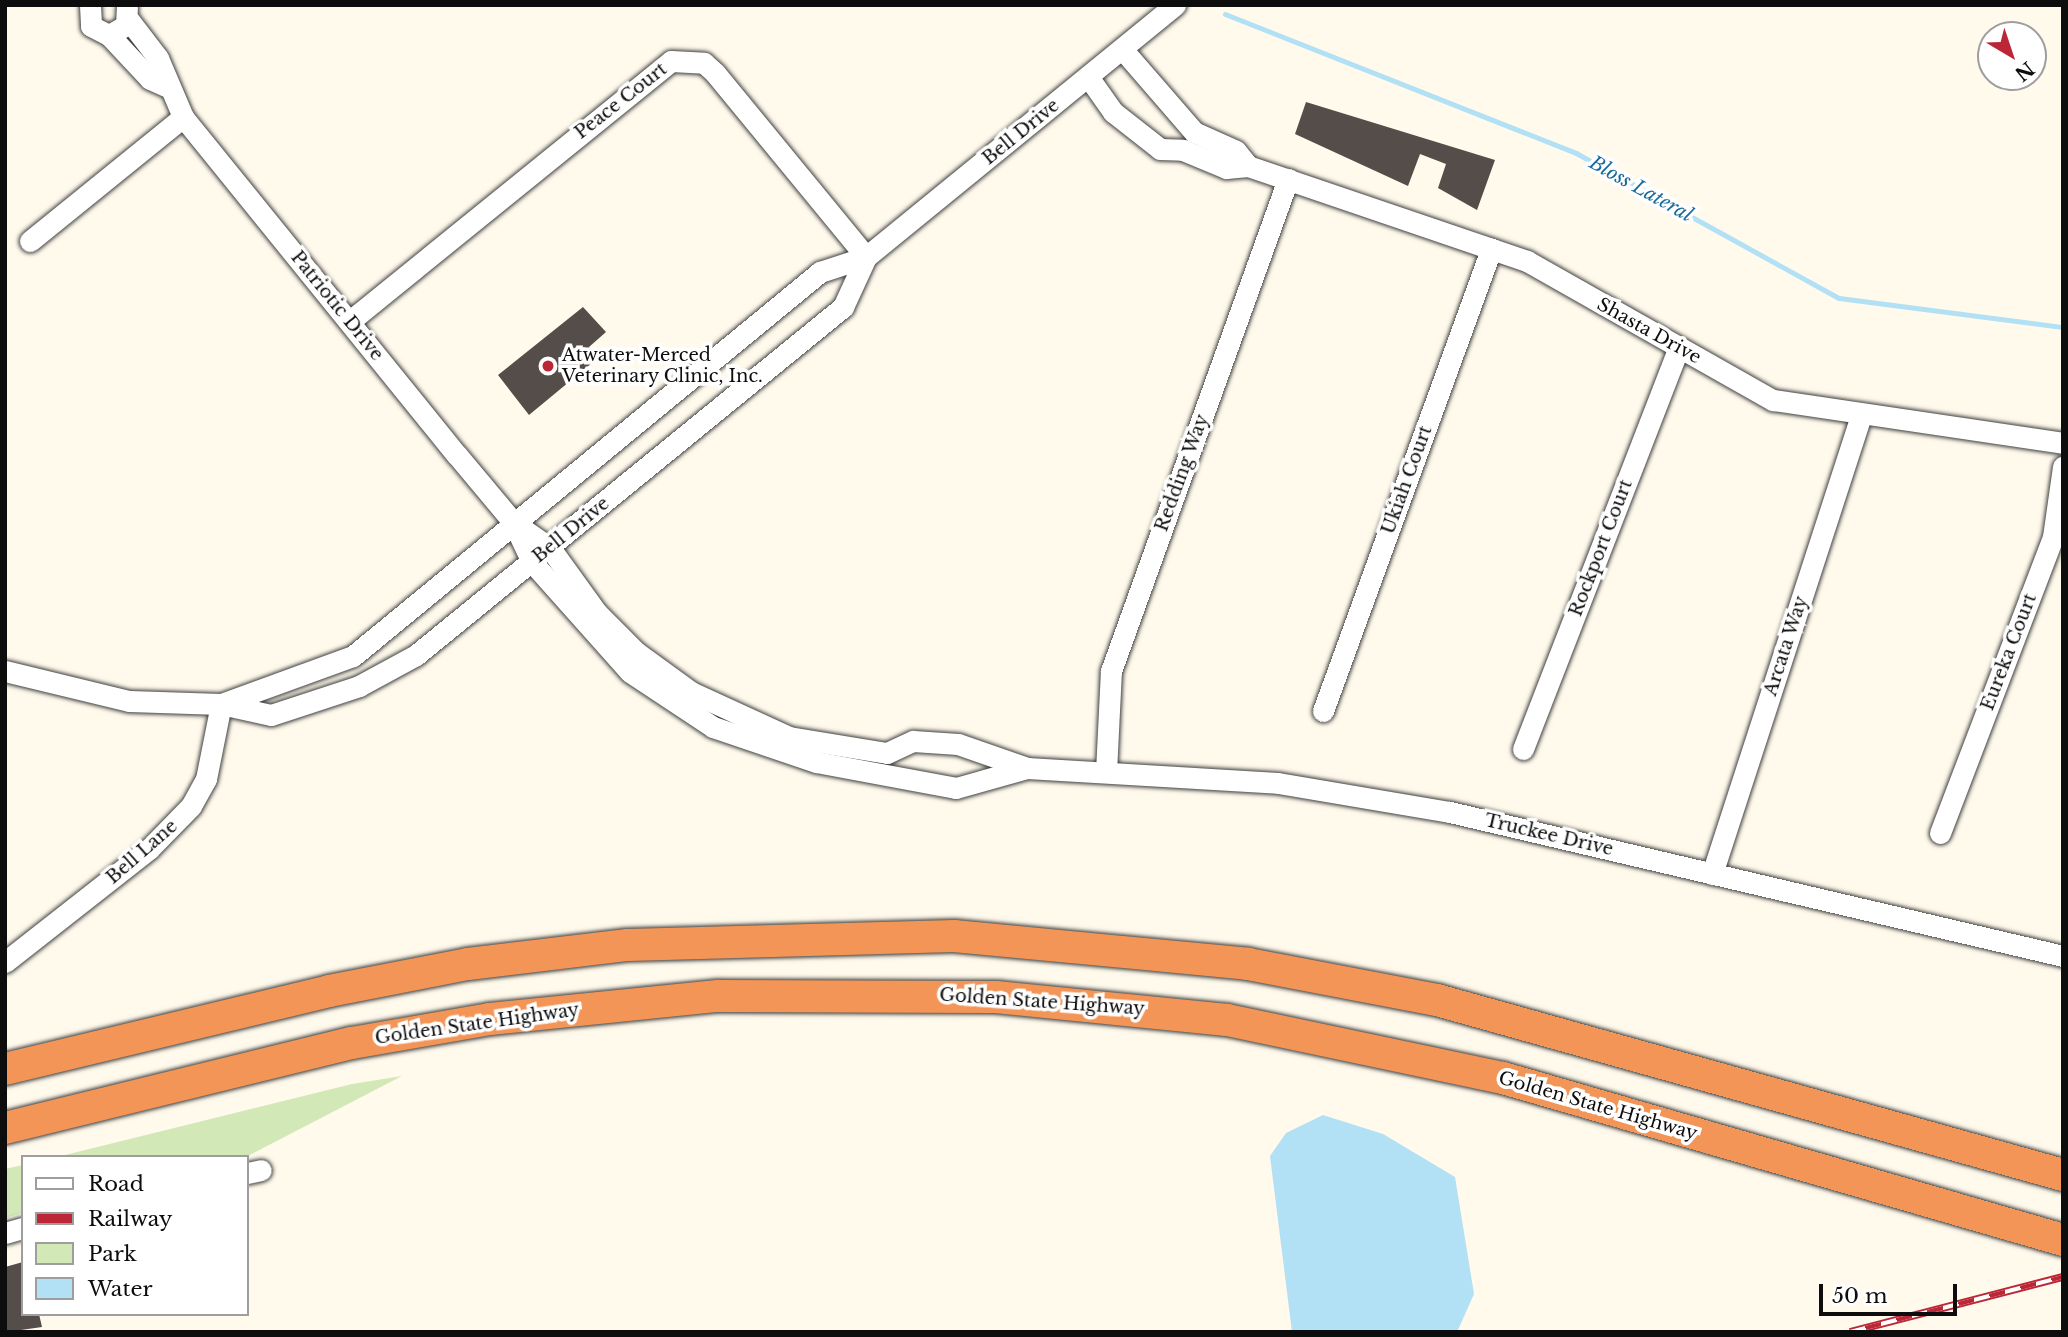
<!DOCTYPE html>
<html>
<head>
<meta charset="utf-8">
<style>
  body { margin:0 }
  #map { position:relative; width:2068px; height:1337px; overflow:hidden; background:#fffaec; font-family:"Libre Baskerville",serif }
  div>[style] { position:absolute }
  .green>* { inset:0; background:#d3e8b7 }
  .water>* { inset:0; background:#b2e0f5 }
  .stream>* { height:5px; margin:-2.5px; padding:0 2.5px; transform-origin:2.5px; border-radius:2.5px; background:#b2e0f5 }
  .building>* { inset:0; background:#554d49 }
  .roads { filter:drop-shadow(0 0 2px #404040) drop-shadow(0 0 2px #404040) }
  .minor>* { height:21px; margin:-10.5px; padding:0 10.5px; transform-origin:10.5px; border-radius:10.5px; background:#fff }
  .highway>* { height:32px; margin:-16px; padding:0 16px; transform-origin:16px; border-radius:16px; background:#f29557 }
  .rail>* { height:8px; margin-top:-4px; transform-origin:0; background:repeating-linear-gradient(90deg,#fff 0 16px,#bb2736 0 32px); box-sizing:border-box; border-block:2px solid #bb2736 }
  .dots>* { width:19px; height:19px; translate:-50% -50%; box-sizing:border-box; border:4px solid #fff; border-radius:50% }
  span { translate:-50% -50%; white-space:nowrap; text-align:center; line-height:1.15; -webkit-text-stroke:7px #fff; paint-order:stroke }
  .street-label { font-size:18px; color:#0d0d0d }
  .poi-label { font-size:18px; color:#0d0d0d }
  .left { translate:0 -50%; text-align:left }
  .water-label { font-size:19px; color:#186a9c; font-style:italic }
  .frame { position:absolute; inset:0; border:7px solid #0d0d0d; pointer-events:none }
  .legend { position:absolute; left:21px; top:1155px; width:228px; height:161px; box-sizing:border-box; background:#fff; border:2px solid #9e9e9e; margin:0; padding:9px 12px; list-style:none; font-size:21px; color:#0d0d0d }
  .legend li { display:flex; align-items:center; gap:14px; height:35px }
  .legend b { width:35px; border:2px solid #9e9e9e }
  .north { position:absolute; left:1977px; top:21px; width:70px; height:70px; box-sizing:border-box; background:#fff; border:2px solid #9e9e9e; border-radius:50%; rotate:141deg; font-size:19px; font-weight:700; line-height:28px; text-align:center; color:#0d0d0d }
  .north::after { content:''; display:block; margin:auto; width:24px; height:32px; background:#bb2736; clip-path:polygon(50% 0,100% 100%,50% 72%,0 100%) }
  .scale { position:absolute; left:1819px; top:1284px; width:138px; height:32px; box-sizing:border-box; border:4px solid #0d0d0d; border-top:0; padding-left:9px; font-size:21px; line-height:24px; white-space:nowrap; color:#0d0d0d; -webkit-text-stroke:5px #fff; paint-order:stroke }
</style>
</head>
<body>
<div id="map">
  <div class="green">
    <i style="clip-path:polygon(402px 1076px,246px 1157px,57px 1157px,352px 1084px)"></i>
    <i style="clip-path:polygon(23px 1165px,23px 1213px,5px 1218px,5px 1169px)"></i>
  </div>
  <div class="water">
    <i style="clip-path:polygon(1323px 1115px,1383px 1134px,1455px 1177px,1474px 1294px,1457px 1332px,1292px 1332px,1270px 1156px,1286px 1133px)"></i>
  </div>
  <div class="stream">
    <i style="left:1225px;top:14px;width:378px;rotate:21.6deg"></i>
    <i style="left:1576px;top:153px;width:300px;rotate:28.9deg"></i>
    <i style="left:1839px;top:298px;width:226px;rotate:7.4deg"></i>
  </div>
  <div class="building">
    <i style="clip-path:polygon(1306px 102px,1495px 160px,1477px 210px,1438px 188px,1446px 164px,1420px 154px,1408px 186px,1295px 134px)"></i>
    <i style="clip-path:polygon(583px 307px,606px 332px,589px 347px,598px 358px,529px 415px,498px 375px)"></i>
    <i style="clip-path:polygon(23px 1262px,23px 1314px,39px 1314px,42px 1327px,7px 1332px,5px 1267px)"></i>
  </div>
  <div class="roads">
    <div class="minor">
      <i style="left:90px;top:5px;width:21px;rotate:87deg"></i>
      <i style="left:91px;top:26px;width:20px;rotate:27deg"></i>
      <i style="left:109px;top:35px;width:20px;rotate:-30deg"></i>
      <i style="left:126px;top:25px;width:18px;rotate:-87deg"></i>
      <i style="left:128px;top:19px;width:49px;rotate:52.4deg"></i>
      <i style="left:158px;top:58px;width:64px;rotate:67deg"></i>
      <i style="left:183px;top:117px;width:435px;rotate:51deg"></i>
      <i style="left:457px;top:455px;width:87px;rotate:50.1deg"></i>
      <i style="left:513px;top:522px;width:45px;rotate:35.1deg"></i>
      <i style="left:550px;top:548px;width:80px;rotate:54.1deg"></i>
      <i style="left:597px;top:613px;width:55px;rotate:45deg"></i>
      <i style="left:636px;top:652px;width:68px;rotate:36deg"></i>
      <i style="left:691px;top:692px;width:108px;rotate:24.7deg"></i>
      <i style="left:789px;top:737px;width:99px;rotate:9.3deg"></i>
      <i style="left:887px;top:753px;width:29px;rotate:-25deg"></i>
      <i style="left:913px;top:741px;width:45px;rotate:3.8deg"></i>
      <i style="left:958px;top:744px;width:73px;rotate:19.2deg"></i>
      <i style="left:109px;top:35px;width:60px;rotate:47deg"></i>
      <i style="left:150px;top:79px;width:17px;rotate:24deg"></i>
      <i style="left:1123px;top:50px;width:108px;rotate:49.1deg"></i>
      <i style="left:1194px;top:132px;width:46px;rotate:24.3deg"></i>
      <i style="left:1236px;top:151px;width:19px;rotate:51deg"></i>
      <i style="left:1089px;top:78px;width:42px;rotate:54.8deg"></i>
      <i style="left:1113px;top:112px;width:60px;rotate:38.2deg"></i>
      <i style="left:1160px;top:149px;width:23px;rotate:2deg"></i>
      <i style="left:1183px;top:150px;width:47px;rotate:22.7deg"></i>
      <i style="left:1226px;top:168px;width:22px;rotate:-5deg"></i>
      <i style="left:1248px;top:166px;width:295px;rotate:18.8deg"></i>
      <i style="left:1527px;top:261px;width:283px;rotate:29.5deg"></i>
      <i style="left:1773px;top:400px;width:293px;rotate:8.4deg"></i>
      <i style="left:30px;top:241px;width:197px;rotate:-39deg"></i>
      <i style="left:350px;top:321px;width:413px;rotate:-39deg"></i>
      <i style="left:671px;top:61px;width:33px;rotate:3deg"></i>
      <i style="left:704px;top:63px;width:15px;rotate:42deg"></i>
      <i style="left:715px;top:73px;width:238px;rotate:50.6deg"></i>
      <i style="left:513px;top:522px;width:44px;rotate:64.6deg"></i>
      <i style="left:532px;top:562px;width:147px;rotate:48.3deg"></i>
      <i style="left:630px;top:672px;width:100px;rotate:33.5deg"></i>
      <i style="left:713px;top:727px;width:109px;rotate:18.8deg"></i>
      <i style="left:816px;top:762px;width:142px;rotate:10.5deg"></i>
      <i style="left:956px;top:788px;width:74px;rotate:-15.7deg"></i>
      <i style="left:1027px;top:768px;width:251px;rotate:3.4deg"></i>
      <i style="left:1278px;top:783px;width:174px;rotate:9.6deg"></i>
      <i style="left:1450px;top:812px;width:630px;rotate:13.22deg"></i>
      <i style="left:5px;top:671px;width:128px;rotate:13.6deg"></i>
      <i style="left:129px;top:701px;width:92px;rotate:1.9deg"></i>
      <i style="left:221px;top:704px;width:51px;rotate:12.4deg"></i>
      <i style="left:271px;top:715px;width:93px;rotate:-18.2deg"></i>
      <i style="left:359px;top:686px;width:65px;rotate:-28.5deg"></i>
      <i style="left:416px;top:655px;width:551px;rotate:-39.18deg"></i>
      <i style="left:843px;top:307px;width:55px;rotate:-65.3deg"></i>
      <i style="left:221px;top:704px;width:140px;rotate:-20deg"></i>
      <i style="left:353px;top:656px;width:605px;rotate:-39.43deg"></i>
      <i style="left:820px;top:272px;width:48px;rotate:-18.1deg"></i>
      <i style="left:866px;top:257px;width:399px;rotate:-39.2deg"></i>
      <i style="left:1323px;top:711px;width:492px;rotate:-70deg"></i>
      <i style="left:1523px;top:749px;width:431px;rotate:-68.8deg"></i>
      <i style="left:1106px;top:772px;width:101px;rotate:-87.2deg"></i>
      <i style="left:1111px;top:671px;width:523px;rotate:-70.21deg"></i>
      <i style="left:1940px;top:833px;width:317px;rotate:-69.1deg"></i>
      <i style="left:2053px;top:537px;width:71px;rotate:-81.9deg"></i>
      <i style="left:1712px;top:874px;width:479px;rotate:-72deg"></i>
      <i style="left:5px;top:962px;width:183px;rotate:-38.1deg"></i>
      <i style="left:149px;top:849px;width:60px;rotate:-45.7deg"></i>
      <i style="left:191px;top:806px;width:31px;rotate:-61deg"></i>
      <i style="left:206px;top:779px;width:76px;rotate:-78.7deg"></i>
      <i style="left:247px;top:1173px;width:14px;rotate:-12deg"></i>
      <i style="left:5px;top:1233px;width:19px;rotate:-16deg"></i>
    </div>
    <div class="highway">
      <i style="left:5px;top:1069px;width:333px;rotate:-13.5deg"></i>
      <i style="left:329px;top:991px;width:142px;rotate:-11deg"></i>
      <i style="left:468px;top:964px;width:161px;rotate:-6.8deg"></i>
      <i style="left:628px;top:945px;width:326px;rotate:-1.6deg"></i>
      <i style="left:954px;top:936px;width:295px;rotate:5.4deg"></i>
      <i style="left:1248px;top:964px;width:192px;rotate:10.8deg"></i>
      <i style="left:1437px;top:1000px;width:650px;rotate:15.62deg"></i>
      <i style="left:5px;top:1128px;width:357px;rotate:-13.8deg"></i>
      <i style="left:352px;top:1043px;width:140px;rotate:-9.9deg"></i>
      <i style="left:490px;top:1019px;width:229px;rotate:-5.8deg"></i>
      <i style="left:718px;top:996px;width:278px;rotate:0.2deg"></i>
      <i style="left:996px;top:997px;width:232px;rotate:5.7deg"></i>
      <i style="left:1227px;top:1020px;width:282px;rotate:11.9deg"></i>
      <i style="left:1503px;top:1078px;width:583px;rotate:16.13deg"></i>
    </div>
  </div>
  <div class="rail">
    <i style="left:1850px;top:1332px;width:220px;rotate:-14.5deg"></i>
  </div>
  <div class="dots">
    <i style="left:548px;top:366px;background:#bb2736"></i>
  </div>
  <div class="street-label">
    <span style="left:621px;top:101px;rotate:-38deg">Peace Court</span>
    <span style="left:1021px;top:132px;rotate:-39deg">Bell Drive</span>
    <span style="left:337px;top:306px;rotate:51deg">Patriotic Drive</span>
    <span style="left:1649px;top:331px;rotate:29deg">Shasta Drive</span>
    <span style="left:1182px;top:473px;rotate:-70deg">Redding Way</span>
    <span style="left:1407px;top:480px;rotate:-70deg">Ukiah Court</span>
    <span style="left:571px;top:530px;rotate:-39deg">Bell Drive</span>
    <span style="left:1601px;top:548px;rotate:-69deg">Rockport Court</span>
    <span style="left:1786px;top:646px;rotate:-72deg">Arcata Way</span>
    <span style="left:2009px;top:652px;rotate:-69deg">Eureka Court</span>
    <span style="left:1549px;top:835px;rotate:13deg">Truckee Drive</span>
    <span style="left:142px;top:852px;rotate:-41deg">Bell Lane</span>
    <span style="left:1042px;top:1002px;rotate:4deg">Golden State Highway</span>
    <span style="left:477px;top:1024px;rotate:-8deg">Golden State Highway</span>
    <span style="left:1598px;top:1106px;rotate:16deg">Golden State Highway</span>
  </div>
  <div class="poi-label">
    <span class="left" style="left:562px;top:366px">Atwater-Merced<br>Veterinary Clinic, Inc.</span>
  </div>
  <div class="water-label">
    <span style="left:1641px;top:189px;rotate:29deg">Bloss Lateral</span>
  </div>
  <div class="frame"></div>
  <ul class="legend">
  <li><b style="height:9px;background:#fff"></b>Road</li>
  <li><b style="height:9px;background:#bb2736"></b>Railway</li>
  <li><b style="height:19px;background:#d3e8b7"></b>Park</li>
  <li><b style="height:19px;background:#b2e0f5"></b>Water</li>
  </ul>
  <div class="north">N</div>
  <div class="scale">50 m</div>
</div>
</body>
</html>
